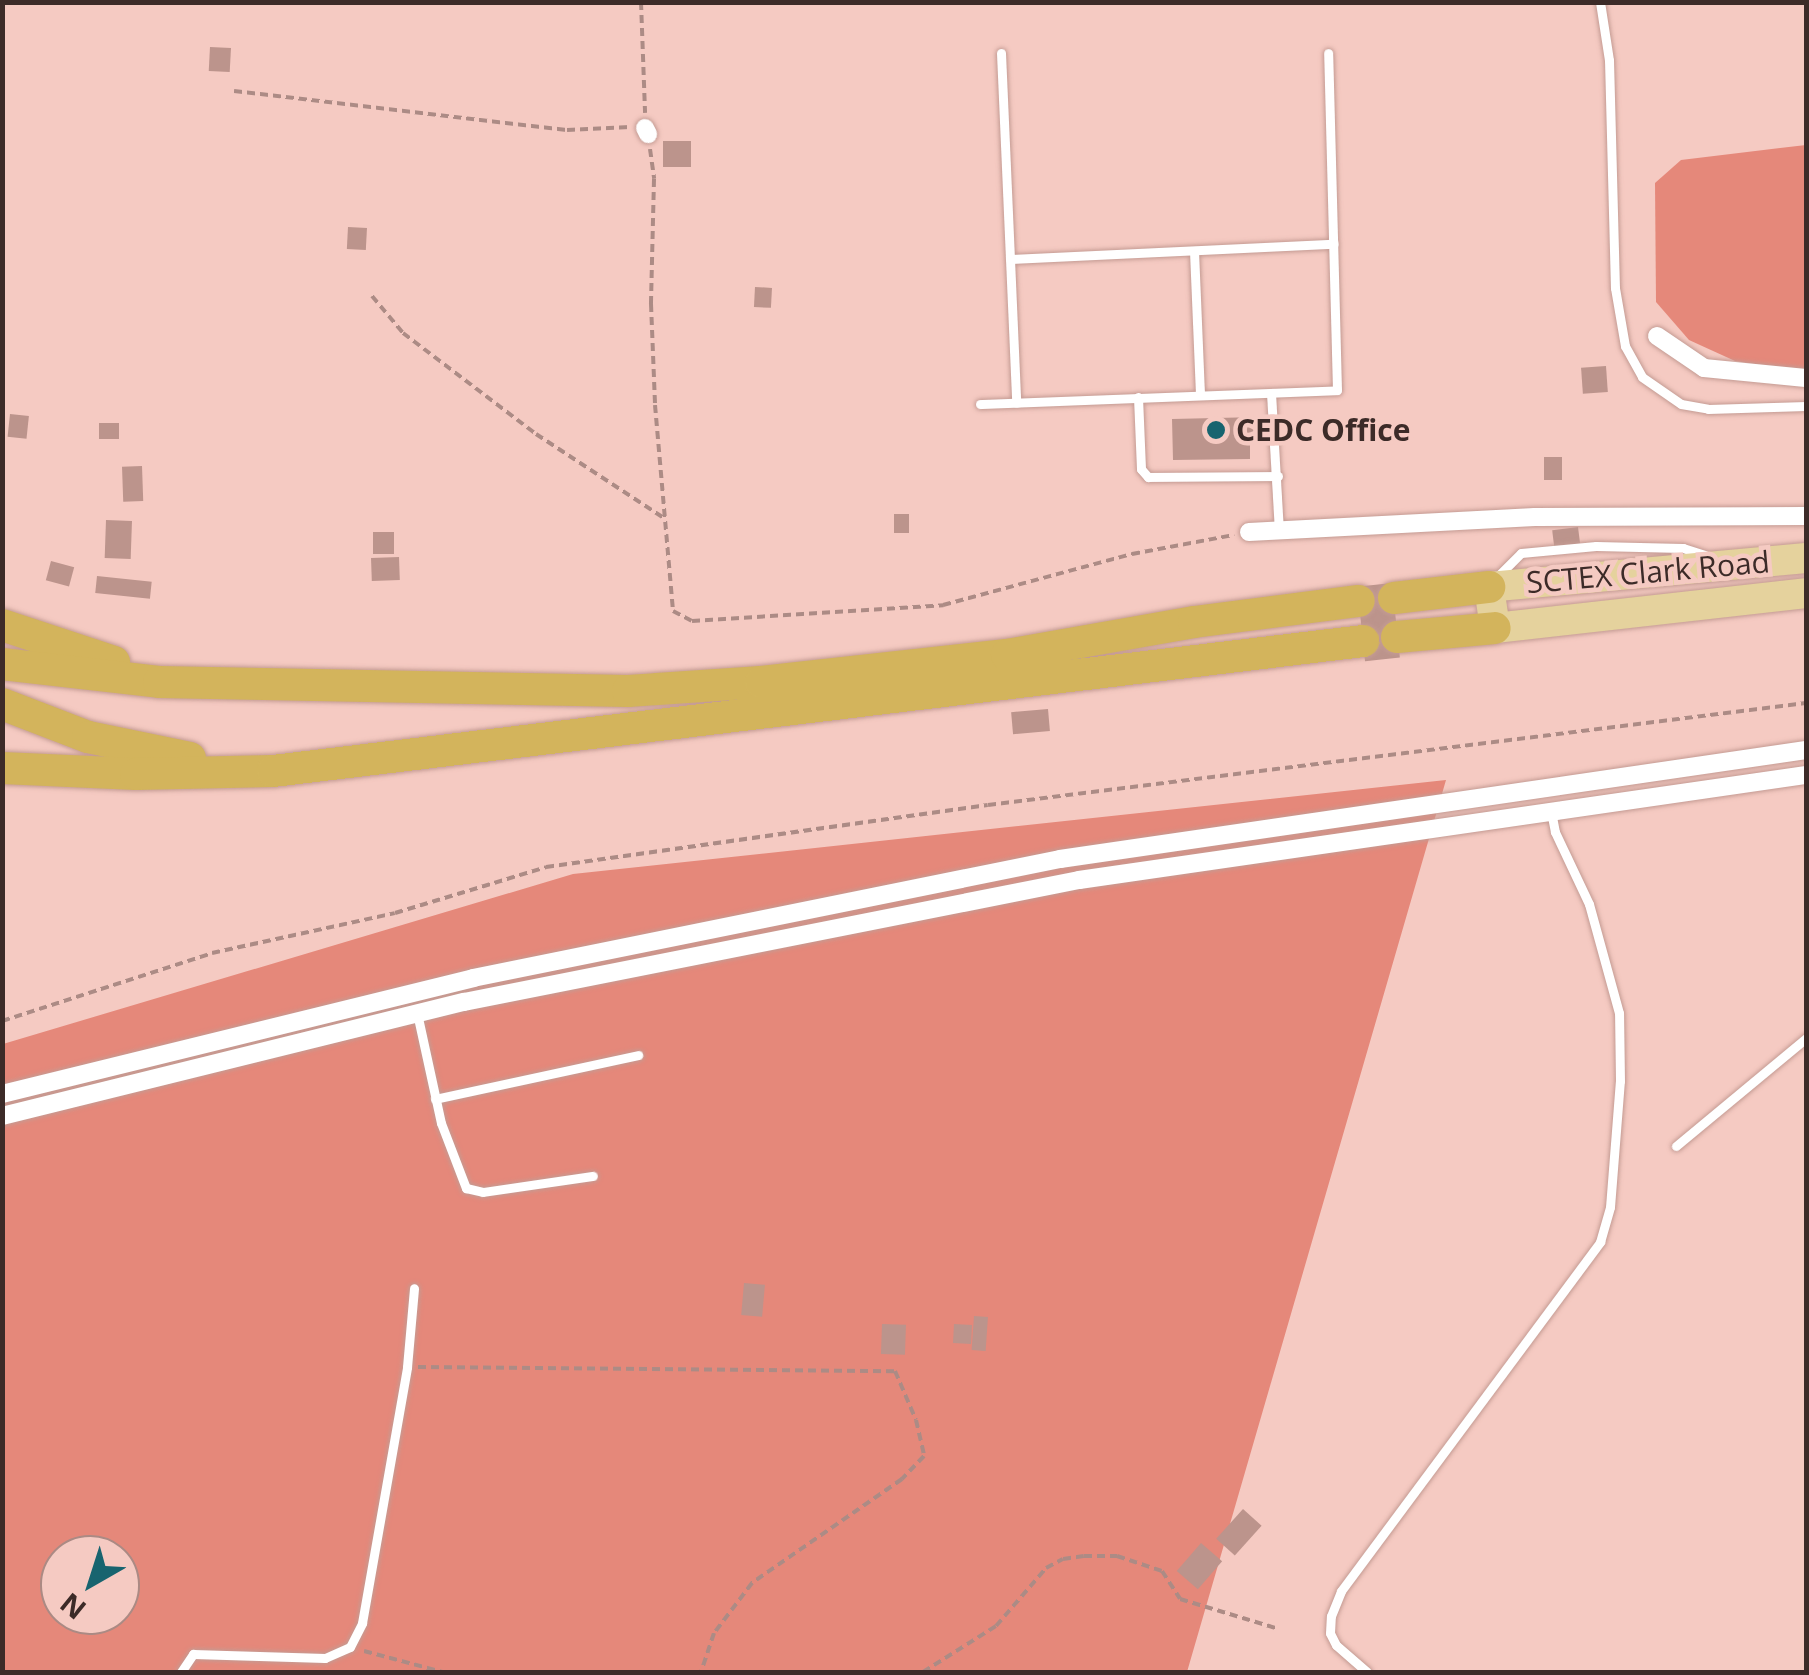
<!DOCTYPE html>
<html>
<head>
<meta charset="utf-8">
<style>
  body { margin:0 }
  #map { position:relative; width:1809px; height:1675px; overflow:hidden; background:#f5cac2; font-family:"Open Sans",sans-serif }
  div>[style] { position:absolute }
  .green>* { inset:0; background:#e5887a }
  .building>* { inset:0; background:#bc948c; transform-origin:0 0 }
  .path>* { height:4px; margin-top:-2px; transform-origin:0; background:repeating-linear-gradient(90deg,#ac8b85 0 8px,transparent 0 13px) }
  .roads { filter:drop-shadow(0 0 2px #c49b93) drop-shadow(0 0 2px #c49b93) }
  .service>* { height:9px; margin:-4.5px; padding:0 4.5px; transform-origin:4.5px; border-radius:4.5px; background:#fff }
  .minor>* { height:18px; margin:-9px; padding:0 9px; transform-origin:9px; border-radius:9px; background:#fff }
  .primary>* { height:30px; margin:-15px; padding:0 15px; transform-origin:15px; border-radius:15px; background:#e5d29d }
  .motorway>* { height:32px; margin:-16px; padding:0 16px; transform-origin:16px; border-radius:16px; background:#d3b45c }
  .dots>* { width:28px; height:28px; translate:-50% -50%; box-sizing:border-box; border:5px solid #f5cac2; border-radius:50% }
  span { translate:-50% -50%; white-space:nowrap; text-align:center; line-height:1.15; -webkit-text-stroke:9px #f5cac2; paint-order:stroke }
  .poi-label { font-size:30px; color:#3c2b28; font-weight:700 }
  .left { translate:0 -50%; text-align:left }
  .street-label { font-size:30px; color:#3c2b28 }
  .frame { position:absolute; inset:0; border:5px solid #3c2b28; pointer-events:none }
  .north { position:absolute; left:40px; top:1535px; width:100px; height:100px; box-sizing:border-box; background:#f5cac2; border:2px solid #ab8a84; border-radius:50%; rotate:219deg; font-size:28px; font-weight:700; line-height:40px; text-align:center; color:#3c2b28 }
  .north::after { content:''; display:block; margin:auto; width:35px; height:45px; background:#18646f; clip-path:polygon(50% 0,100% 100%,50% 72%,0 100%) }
</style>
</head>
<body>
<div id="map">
  <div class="green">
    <i style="clip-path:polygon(1806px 145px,1806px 372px,1735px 361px,1689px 340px,1656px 302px,1655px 183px,1681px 160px)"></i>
    <i style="clip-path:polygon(evenodd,1446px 780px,1187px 1672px,3px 1672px,3px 1044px,573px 874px,1446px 780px,60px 1555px,120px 1555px,120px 1615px,60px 1615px,60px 1555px)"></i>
  </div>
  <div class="building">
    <i style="left:210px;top:47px;width:21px;height:24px;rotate:3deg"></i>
    <i style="left:663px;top:141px;width:28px;height:26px"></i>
    <i style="left:348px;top:227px;width:19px;height:22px;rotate:3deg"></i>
    <i style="left:755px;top:287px;width:17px;height:20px;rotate:3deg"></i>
    <i style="left:1606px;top:366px;width:26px;height:25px;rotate:86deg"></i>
    <i style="left:10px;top:414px;width:19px;height:23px;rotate:6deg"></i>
    <i style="clip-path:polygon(1259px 417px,1260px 440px,1250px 440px,1250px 459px,1173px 460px,1172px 419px)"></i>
    <i style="left:99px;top:423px;width:20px;height:16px"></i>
    <i style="left:1562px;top:457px;width:23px;height:18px;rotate:90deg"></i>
    <i style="left:142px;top:466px;width:35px;height:20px;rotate:88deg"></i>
    <i style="left:894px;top:514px;width:15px;height:19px"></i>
    <i style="left:106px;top:520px;width:26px;height:38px;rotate:2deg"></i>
    <i style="left:1578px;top:527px;width:17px;height:26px;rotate:83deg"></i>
    <i style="left:373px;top:532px;width:21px;height:22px"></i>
    <i style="left:399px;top:557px;width:23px;height:28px;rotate:88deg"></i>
    <i style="left:51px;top:561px;width:24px;height:20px;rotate:15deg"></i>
    <i style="left:97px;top:576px;width:55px;height:17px;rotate:6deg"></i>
    <i style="left:1392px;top:583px;width:75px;height:35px;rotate:84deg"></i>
    <i style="left:1048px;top:709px;width:22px;height:37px;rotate:85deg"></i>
    <i style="left:744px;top:1283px;width:21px;height:32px;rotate:5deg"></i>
    <i style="left:974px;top:1316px;width:14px;height:34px;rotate:4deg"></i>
    <i style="left:882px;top:1324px;width:24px;height:30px;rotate:2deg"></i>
    <i style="left:954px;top:1324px;width:18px;height:19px;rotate:3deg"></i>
    <i style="left:1243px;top:1509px;width:25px;height:40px;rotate:42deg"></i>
    <i style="left:1201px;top:1543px;width:28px;height:37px;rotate:41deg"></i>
  </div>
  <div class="path">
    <i style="left:641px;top:2px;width:111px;rotate:87.9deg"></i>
    <i style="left:234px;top:91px;width:335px;rotate:6.7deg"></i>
    <i style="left:567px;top:130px;width:63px;rotate:-2.7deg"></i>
    <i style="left:650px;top:149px;width:30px;rotate:82deg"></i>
    <i style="left:654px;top:179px;width:125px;rotate:91.4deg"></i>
    <i style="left:651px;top:304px;width:101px;rotate:87.7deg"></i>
    <i style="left:655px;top:405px;width:207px;rotate:85deg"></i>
    <i style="left:673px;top:611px;width:21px;rotate:28deg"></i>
    <i style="left:692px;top:621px;width:252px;rotate:-3.6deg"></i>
    <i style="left:943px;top:605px;width:196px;rotate:-15.1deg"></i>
    <i style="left:1132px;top:554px;width:104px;rotate:-10.6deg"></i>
    <i style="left:372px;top:296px;width:48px;rotate:50deg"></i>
    <i style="left:403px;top:333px;width:167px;rotate:37.2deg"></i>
    <i style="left:536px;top:434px;width:153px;rotate:33.3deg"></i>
    <i style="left:2px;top:1021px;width:221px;rotate:-17.9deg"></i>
    <i style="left:212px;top:953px;width:187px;rotate:-12.3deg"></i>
    <i style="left:395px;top:913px;width:158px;rotate:-16.9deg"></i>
    <i style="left:546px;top:867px;width:446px;rotate:-8deg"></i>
    <i style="left:988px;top:805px;width:824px;rotate:-7.11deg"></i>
    <i style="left:418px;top:1367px;width:477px;rotate:0.5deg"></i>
    <i style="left:895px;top:1371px;width:53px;rotate:66.8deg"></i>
    <i style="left:916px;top:1420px;width:37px;rotate:77deg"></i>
    <i style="left:924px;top:1456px;width:32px;rotate:134deg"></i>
    <i style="left:902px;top:1479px;width:183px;rotate:145.3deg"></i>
    <i style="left:752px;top:1583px;width:63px;rotate:127.2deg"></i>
    <i style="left:714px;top:1633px;width:41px;rotate:108.4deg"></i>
    <i style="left:364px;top:1651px;width:82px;rotate:14.9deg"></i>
    <i style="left:923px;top:1672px;width:86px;rotate:-32.2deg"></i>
    <i style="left:996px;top:1626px;width:77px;rotate:-49.2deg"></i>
    <i style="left:1046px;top:1568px;width:19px;rotate:-28deg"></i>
    <i style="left:1063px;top:1559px;width:21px;rotate:-8deg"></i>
    <i style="left:1084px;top:1556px;width:33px"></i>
    <i style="left:1117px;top:1556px;width:47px;rotate:18.4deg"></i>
    <i style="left:1162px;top:1571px;width:33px;rotate:57deg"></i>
    <i style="left:1180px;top:1599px;width:103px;rotate:16.9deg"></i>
  </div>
  <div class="roads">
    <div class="service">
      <i style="left:1600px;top:2px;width:59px;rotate:81.2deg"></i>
      <i style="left:1609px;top:60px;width:228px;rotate:88.5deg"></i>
      <i style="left:1615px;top:288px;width:59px;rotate:80.2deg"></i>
      <i style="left:1625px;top:346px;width:35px;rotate:61deg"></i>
      <i style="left:1642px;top:377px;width:47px;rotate:34.7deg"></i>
      <i style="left:1681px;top:404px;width:27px;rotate:10deg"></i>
      <i style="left:1708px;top:409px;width:98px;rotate:-1.8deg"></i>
      <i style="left:1001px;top:53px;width:350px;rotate:87.5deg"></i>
      <i style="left:1194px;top:251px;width:144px;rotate:87.6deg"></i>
      <i style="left:1010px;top:259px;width:324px;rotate:-2.7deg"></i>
      <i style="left:1271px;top:393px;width:137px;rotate:86.7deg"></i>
      <i style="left:1138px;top:397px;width:72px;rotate:87.6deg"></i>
      <i style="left:1141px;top:469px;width:11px;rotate:49deg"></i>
      <i style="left:1148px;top:477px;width:130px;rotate:-0.4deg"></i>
      <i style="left:980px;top:404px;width:357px;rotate:-2.2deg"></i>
      <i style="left:1337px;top:390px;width:337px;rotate:-91.5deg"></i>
      <i style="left:1494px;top:580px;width:38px;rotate:-45deg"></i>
      <i style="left:1521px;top:553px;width:75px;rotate:-5.3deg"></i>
      <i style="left:1596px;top:546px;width:87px;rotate:1.3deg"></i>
      <i style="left:1683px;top:548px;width:23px;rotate:18deg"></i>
      <i style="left:417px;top:1013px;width:113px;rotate:77.7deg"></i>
      <i style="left:441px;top:1123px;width:70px;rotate:69deg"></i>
      <i style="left:466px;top:1188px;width:17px;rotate:13deg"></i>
      <i style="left:483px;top:1192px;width:111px;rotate:-8.3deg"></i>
      <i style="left:435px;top:1099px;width:208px;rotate:-12.2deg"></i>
      <i style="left:1676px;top:1146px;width:169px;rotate:-39.7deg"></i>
      <i style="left:181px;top:1672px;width:22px;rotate:-56deg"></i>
      <i style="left:193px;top:1654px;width:132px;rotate:1.7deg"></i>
      <i style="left:325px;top:1658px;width:27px;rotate:-24deg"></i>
      <i style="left:350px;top:1647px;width:27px;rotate:-63deg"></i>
      <i style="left:362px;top:1623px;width:260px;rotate:-80deg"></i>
      <i style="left:407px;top:1367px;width:79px;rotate:-84.9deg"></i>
      <i style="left:1367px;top:1672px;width:41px;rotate:-138.9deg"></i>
      <i style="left:1336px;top:1645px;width:13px;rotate:-117deg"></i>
      <i style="left:1330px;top:1633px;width:17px;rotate:-87deg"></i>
      <i style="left:1331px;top:1616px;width:27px;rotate:-68deg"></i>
      <i style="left:1341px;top:1591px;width:435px;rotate:-53.4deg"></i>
      <i style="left:1600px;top:1242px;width:36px;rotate:-74deg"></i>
      <i style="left:1610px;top:1207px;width:126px;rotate:-85.5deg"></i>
      <i style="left:1620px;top:1081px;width:68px;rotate:-90.8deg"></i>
      <i style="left:1619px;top:1013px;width:113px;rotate:-105.4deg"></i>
      <i style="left:1589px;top:904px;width:80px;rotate:-115.3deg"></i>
      <i style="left:1555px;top:832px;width:21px;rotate:-101deg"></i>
    </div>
    <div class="minor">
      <i style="left:645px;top:128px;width:7px;rotate:63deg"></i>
      <i style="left:1657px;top:336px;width:57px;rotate:34.2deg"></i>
      <i style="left:1704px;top:368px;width:102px;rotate:5.6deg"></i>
      <i style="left:1249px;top:532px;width:286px;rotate:-3deg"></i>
      <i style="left:1535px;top:517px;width:271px;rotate:-0.2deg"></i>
      <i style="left:2px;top:1094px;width:485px;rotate:-13.8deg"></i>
      <i style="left:473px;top:978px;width:599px;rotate:-11.46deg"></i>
      <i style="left:1060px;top:859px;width:754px;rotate:-8.31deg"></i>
      <i style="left:2px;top:1116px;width:476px;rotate:-13.9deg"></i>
      <i style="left:464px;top:1002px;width:627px;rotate:-11.22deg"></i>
      <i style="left:1079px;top:880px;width:735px;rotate:-8.22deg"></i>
    </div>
    <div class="primary">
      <i style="left:1806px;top:558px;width:318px;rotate:174.8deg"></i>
      <i style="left:1489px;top:587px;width:41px;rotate:81.7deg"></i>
      <i style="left:1495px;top:628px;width:313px;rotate:-6.4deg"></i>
    </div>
    <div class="motorway">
      <i style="left:1394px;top:598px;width:96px;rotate:-6.6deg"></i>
      <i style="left:2px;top:625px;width:118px;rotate:18.3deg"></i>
      <i style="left:1397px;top:637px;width:98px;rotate:-5.2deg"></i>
      <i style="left:2px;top:664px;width:158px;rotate:6.5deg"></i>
      <i style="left:159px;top:682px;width:469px;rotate:1.1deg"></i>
      <i style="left:628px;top:691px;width:133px;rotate:-3.9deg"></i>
      <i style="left:761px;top:682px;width:247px;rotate:-6.3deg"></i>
      <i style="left:1007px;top:655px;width:190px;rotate:-10deg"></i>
      <i style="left:1194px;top:622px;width:166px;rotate:-7.3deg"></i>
      <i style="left:2px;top:704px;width:92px;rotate:21deg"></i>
      <i style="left:88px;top:737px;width:104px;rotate:11.6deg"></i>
      <i style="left:2px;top:768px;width:134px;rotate:2.6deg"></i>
      <i style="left:136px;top:774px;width:137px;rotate:-1.3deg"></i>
      <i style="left:273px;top:771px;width:1098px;rotate:-6.8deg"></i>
    </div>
  </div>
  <div class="dots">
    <i style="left:1216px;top:430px;background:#18646f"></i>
  </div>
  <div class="poi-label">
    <span class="left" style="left:1236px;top:430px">CEDC Office</span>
  </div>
  <div class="street-label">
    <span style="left:1648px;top:572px;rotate:-5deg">SCTEX Clark Road</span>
  </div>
  <div class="frame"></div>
  <div class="north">N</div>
</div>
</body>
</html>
